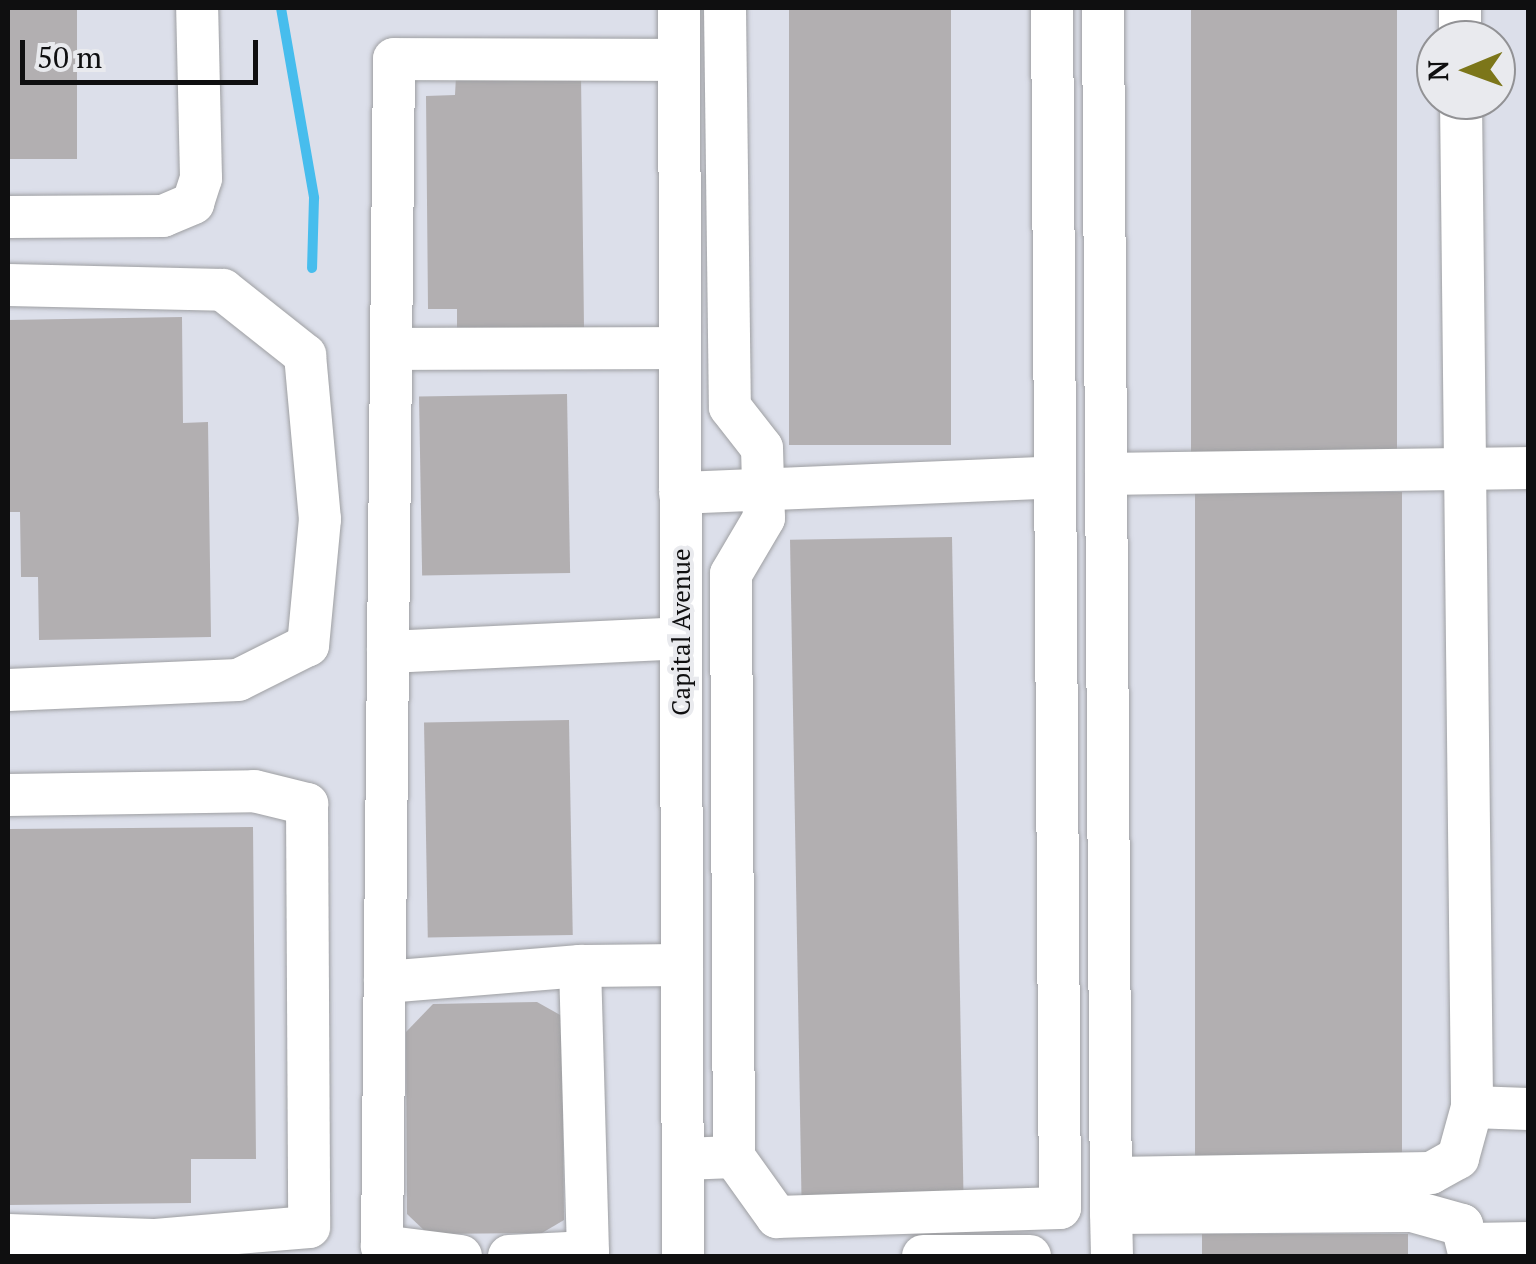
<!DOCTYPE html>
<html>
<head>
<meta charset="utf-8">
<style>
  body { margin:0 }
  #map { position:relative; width:1536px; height:1264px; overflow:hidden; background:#e9eaee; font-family:"PT Serif",serif }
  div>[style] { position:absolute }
  .built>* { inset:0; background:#dcdfea }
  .stream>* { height:10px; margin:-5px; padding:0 5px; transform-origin:5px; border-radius:5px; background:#47bded }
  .building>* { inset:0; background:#b2afb1; transform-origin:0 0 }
  .roads { filter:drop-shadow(0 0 2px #9e9fa2) drop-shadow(0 0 2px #9e9fa2) }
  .minor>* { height:42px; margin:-21px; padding:0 21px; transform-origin:21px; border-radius:21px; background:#fff }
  span { translate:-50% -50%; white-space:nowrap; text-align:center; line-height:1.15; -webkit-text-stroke:8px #e9eaee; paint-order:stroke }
  .street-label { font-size:25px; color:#0f0f10 }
  .frame { position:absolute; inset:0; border:10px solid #0f0f10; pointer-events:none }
  .north { position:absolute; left:1416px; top:20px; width:100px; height:100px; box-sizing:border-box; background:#e9eaee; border:2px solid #929295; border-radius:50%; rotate:269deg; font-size:28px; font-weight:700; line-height:40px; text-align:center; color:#0f0f10 }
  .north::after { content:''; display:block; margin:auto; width:35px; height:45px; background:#7c761a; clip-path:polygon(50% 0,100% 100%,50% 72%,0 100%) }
  .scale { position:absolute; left:20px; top:40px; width:238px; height:45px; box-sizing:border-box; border:5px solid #0f0f10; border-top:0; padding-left:12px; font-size:30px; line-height:35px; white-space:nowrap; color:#0f0f10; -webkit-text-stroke:8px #e9eaee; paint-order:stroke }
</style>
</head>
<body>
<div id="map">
  <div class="built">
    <i style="clip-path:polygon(evenodd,8px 8px,1528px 8px,1528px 1256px,8px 1256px,8px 8px,1436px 40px,1496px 40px,1496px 100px,1436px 100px,1436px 40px)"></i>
  </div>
  <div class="stream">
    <i style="left:281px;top:8px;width:193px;rotate:80.1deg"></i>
    <i style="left:314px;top:198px;width:70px;rotate:91.6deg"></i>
  </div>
  <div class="building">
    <i style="left:8px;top:8px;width:69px;height:151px"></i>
    <i style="left:789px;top:8px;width:162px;height:437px"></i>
    <i style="left:1191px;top:8px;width:206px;height:445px"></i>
    <i style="clip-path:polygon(581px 74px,584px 328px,457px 330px,457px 309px,428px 309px,426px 96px,455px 95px,456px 76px)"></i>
    <i style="clip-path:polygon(182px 317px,183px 423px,208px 422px,211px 637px,39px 640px,38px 577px,21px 577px,20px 512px,8px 512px,8px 320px)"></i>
    <i style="left:567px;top:394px;width:179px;height:148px;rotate:89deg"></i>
    <i style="left:1402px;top:492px;width:668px;height:207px;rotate:90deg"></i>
    <i style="left:952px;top:537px;width:665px;height:162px;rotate:89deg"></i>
    <i style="left:569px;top:720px;width:215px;height:145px;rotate:89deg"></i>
    <i style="clip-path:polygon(253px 827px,256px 1159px,191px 1159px,191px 1203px,8px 1205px,8px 829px)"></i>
    <i style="clip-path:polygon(537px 1002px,562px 1016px,564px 1220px,542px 1233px,428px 1234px,407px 1214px,406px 1032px,433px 1004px)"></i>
    <i style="left:1408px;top:1234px;width:22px;height:206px;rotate:90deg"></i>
  </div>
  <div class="roads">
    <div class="minor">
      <i style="left:679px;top:8px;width:1248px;rotate:89.82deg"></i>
      <i style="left:725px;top:8px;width:399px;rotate:89.3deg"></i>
      <i style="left:730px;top:407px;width:52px;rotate:52deg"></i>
      <i style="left:762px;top:448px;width:70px;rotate:88.4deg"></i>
      <i style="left:764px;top:518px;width:65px;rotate:120.5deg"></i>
      <i style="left:731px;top:574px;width:583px;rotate:89.71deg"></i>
      <i style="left:1103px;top:8px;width:1205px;rotate:89.62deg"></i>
      <i style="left:1460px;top:8px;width:32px;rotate:90deg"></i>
      <i style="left:1461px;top:100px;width:1007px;rotate:89.37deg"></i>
      <i style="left:1472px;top:1107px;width:56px;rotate:2deg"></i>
      <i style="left:8px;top:217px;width:155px;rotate:-0.4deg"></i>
      <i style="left:163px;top:216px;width:33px;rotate:-23deg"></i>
      <i style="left:193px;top:203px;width:26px;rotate:-72deg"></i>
      <i style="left:201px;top:178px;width:170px;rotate:-91.3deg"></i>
      <i style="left:8px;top:285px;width:215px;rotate:1.3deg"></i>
      <i style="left:223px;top:290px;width:105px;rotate:38.4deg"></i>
      <i style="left:305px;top:355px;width:165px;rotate:84.8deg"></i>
      <i style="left:320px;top:519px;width:127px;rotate:95.4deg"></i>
      <i style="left:308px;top:645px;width:78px;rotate:153.4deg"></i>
      <i style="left:238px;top:680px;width:230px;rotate:177.5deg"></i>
      <i style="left:391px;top:349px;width:289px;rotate:-0.2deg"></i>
      <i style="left:1106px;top:474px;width:422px;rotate:-0.8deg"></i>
      <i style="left:680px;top:493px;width:375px;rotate:-2.4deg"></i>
      <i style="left:388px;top:652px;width:293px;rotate:-2.7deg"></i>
      <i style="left:8px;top:795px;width:246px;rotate:-0.9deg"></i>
      <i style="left:254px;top:791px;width:55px;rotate:13.8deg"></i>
      <i style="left:307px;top:804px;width:423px;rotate:89.7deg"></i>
      <i style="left:309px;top:1227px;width:157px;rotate:175.2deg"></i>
      <i style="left:153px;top:1240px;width:145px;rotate:-178deg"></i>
      <i style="left:385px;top:982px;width:196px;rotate:-4.7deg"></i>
      <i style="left:683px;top:1159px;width:51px;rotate:-2.2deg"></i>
      <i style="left:734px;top:1157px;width:74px;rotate:54.4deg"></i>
      <i style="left:777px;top:1217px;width:283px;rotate:-1.8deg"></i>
      <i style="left:1060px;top:1208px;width:1200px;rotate:-90.38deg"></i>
      <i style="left:1111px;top:1178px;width:320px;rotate:-0.9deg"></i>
      <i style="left:1431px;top:1173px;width:31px;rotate:-29deg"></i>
      <i style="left:1458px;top:1158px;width:53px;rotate:-74.6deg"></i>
      <i style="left:1470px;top:1244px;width:58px;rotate:-1deg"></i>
      <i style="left:461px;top:1256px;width:80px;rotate:-172.8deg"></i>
      <i style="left:382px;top:1246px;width:1187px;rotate:-89.42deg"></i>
      <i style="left:394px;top:59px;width:285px;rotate:0.2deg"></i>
      <i style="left:509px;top:1256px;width:79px;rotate:-2.9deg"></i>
      <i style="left:588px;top:1252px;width:286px;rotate:-91.6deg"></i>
      <i style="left:580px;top:966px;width:102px;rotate:-0.6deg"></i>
      <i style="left:923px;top:1256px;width:107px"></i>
      <i style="left:1112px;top:1256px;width:43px;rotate:-91.3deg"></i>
      <i style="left:1111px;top:1213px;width:301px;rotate:-0.4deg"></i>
      <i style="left:1412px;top:1211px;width:52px;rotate:15.6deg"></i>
      <i style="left:1462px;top:1225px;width:32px;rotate:76deg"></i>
    </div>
  </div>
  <div class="street-label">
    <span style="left:681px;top:632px;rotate:-90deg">Capital Avenue</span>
  </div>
  <div class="frame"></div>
  <div class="north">N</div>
  <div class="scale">50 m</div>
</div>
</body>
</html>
